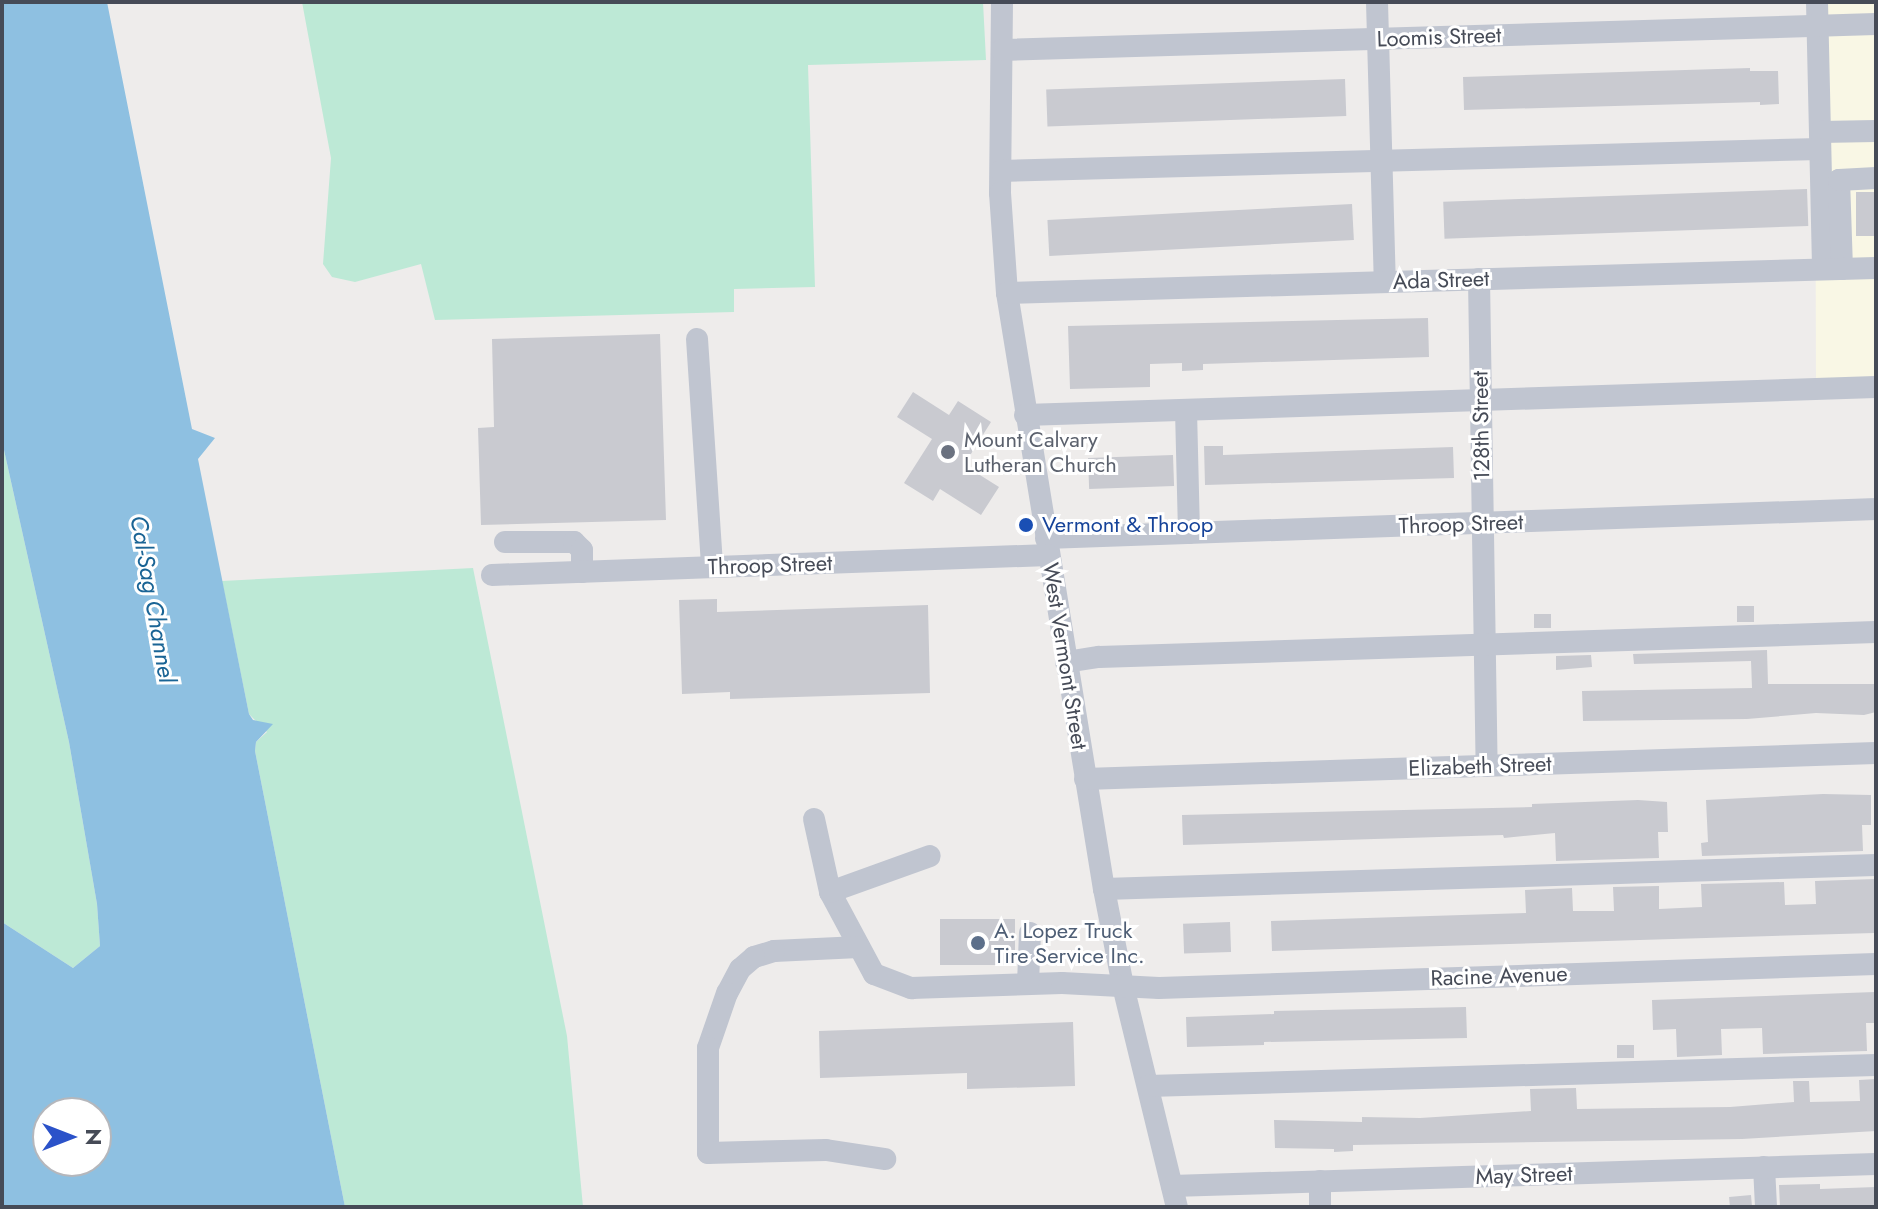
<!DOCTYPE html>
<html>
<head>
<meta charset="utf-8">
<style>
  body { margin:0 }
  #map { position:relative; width:1878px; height:1209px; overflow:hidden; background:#eeeceb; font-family:Jost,sans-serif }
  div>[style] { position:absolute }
  .commercial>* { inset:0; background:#f9f7e5 }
  .green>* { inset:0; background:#bde9d6 }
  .water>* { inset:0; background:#8ec0e1 }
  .building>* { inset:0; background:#c9cad0; transform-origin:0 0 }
  .minor>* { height:22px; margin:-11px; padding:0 11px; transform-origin:11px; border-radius:11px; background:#c0c5d0 }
  .dots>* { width:22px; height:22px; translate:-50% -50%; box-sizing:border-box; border:4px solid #fff; border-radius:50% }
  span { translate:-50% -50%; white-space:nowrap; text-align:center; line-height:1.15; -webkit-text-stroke:6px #fff; paint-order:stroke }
  .street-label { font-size:22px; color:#464b57 }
  .worship-label { font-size:22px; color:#5b616d }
  .left { translate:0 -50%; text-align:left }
  .transit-label { font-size:22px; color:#164399 }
  .service-label { font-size:22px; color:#4e5e75 }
  .water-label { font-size:24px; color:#1a6495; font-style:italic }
  .frame { position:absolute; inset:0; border:4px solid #464b57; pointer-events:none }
  .north { position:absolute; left:32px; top:1097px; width:80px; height:80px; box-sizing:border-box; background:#fff; border:2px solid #b5b7bc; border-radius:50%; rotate:90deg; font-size:22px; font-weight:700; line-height:32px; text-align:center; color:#464b57 }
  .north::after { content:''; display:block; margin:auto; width:28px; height:36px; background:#2b52c9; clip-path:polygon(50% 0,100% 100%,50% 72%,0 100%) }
</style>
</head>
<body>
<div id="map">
  <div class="commercial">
    <i style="clip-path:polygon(1815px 2px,1876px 2px,1876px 401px,1876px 392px,1816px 393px)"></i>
  </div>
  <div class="green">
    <i style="clip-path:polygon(302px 2px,983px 2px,986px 60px,808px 65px,815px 287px,734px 289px,734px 312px,435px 320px,421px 264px,355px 282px,332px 277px,323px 264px,331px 158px)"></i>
    <i style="clip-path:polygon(2px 441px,69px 742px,97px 904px,100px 946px,73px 968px,2px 922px)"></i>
    <i style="clip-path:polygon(473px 568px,567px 1036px,583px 1207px,345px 1207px,255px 751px,256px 742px,267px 732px,249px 714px,222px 581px)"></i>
  </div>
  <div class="water">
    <i style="clip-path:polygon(evenodd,2px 2px,107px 2px,192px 429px,215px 438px,198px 459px,249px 714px,253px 720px,273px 724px,256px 742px,255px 751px,345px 1207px,2px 1207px,2px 922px,73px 968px,100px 946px,97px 904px,69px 742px,2px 441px,2px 2px,48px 1113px,96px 1113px,96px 1161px,48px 1161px,48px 1113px)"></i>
  </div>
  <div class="building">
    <i style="clip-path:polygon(1750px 68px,1750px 71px,1778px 71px,1779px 104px,1760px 105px,1760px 102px,1464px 110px,1463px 77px)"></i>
    <i style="left:1345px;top:79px;width:37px;height:299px;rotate:88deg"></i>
    <i style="left:1807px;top:189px;width:37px;height:364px;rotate:88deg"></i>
    <i style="left:1876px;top:192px;width:44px;height:20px;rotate:90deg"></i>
    <i style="left:1352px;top:204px;width:36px;height:305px;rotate:87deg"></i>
    <i style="clip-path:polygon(1428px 318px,1429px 357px,1203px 364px,1203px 370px,1182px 371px,1182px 363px,1150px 364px,1150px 387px,1070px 389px,1068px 326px)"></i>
    <i style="clip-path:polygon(660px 334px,666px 520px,481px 525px,478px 428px,494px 427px,492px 339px)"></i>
    <i style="clip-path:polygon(913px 392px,949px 415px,958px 401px,991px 422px,964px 465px,999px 487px,981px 515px,940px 489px,933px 501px,904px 483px,932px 439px,897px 417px)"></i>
    <i style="clip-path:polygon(1204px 446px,1223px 446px,1223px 455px,1453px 447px,1454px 478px,1205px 485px)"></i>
    <i style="left:1173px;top:455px;width:31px;height:85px;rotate:88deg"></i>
    <i style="clip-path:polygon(717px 599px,717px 612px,928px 605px,930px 693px,730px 699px,730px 692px,682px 694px,679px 600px)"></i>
    <i style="left:1754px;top:606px;width:16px;height:17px;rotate:90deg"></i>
    <i style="left:1551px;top:614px;width:14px;height:17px;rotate:90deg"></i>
    <i style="clip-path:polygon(1767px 650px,1768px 684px,1876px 684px,1876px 712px,1864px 715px,1816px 713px,1747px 719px,1583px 721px,1582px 691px,1752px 688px,1751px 661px,1634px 664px,1633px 654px)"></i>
    <i style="clip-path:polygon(1591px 655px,1592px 667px,1556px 670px,1556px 656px)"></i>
    <i style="clip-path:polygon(1823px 794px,1871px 795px,1871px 825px,1862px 825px,1863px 851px,1702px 856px,1701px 843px,1708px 842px,1706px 800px)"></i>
    <i style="clip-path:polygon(1638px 800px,1667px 802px,1668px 832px,1658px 832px,1659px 858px,1556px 861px,1555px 833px,1504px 838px,1503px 835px,1183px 845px,1182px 815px,1532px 807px,1532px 804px)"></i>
    <i style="clip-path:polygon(1876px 879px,1874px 933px,1272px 951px,1271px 921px,1526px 913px,1525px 890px,1572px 888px,1573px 911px,1614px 911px,1613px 887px,1659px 886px,1659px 909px,1702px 907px,1701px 884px,1784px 882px,1785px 905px,1816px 904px,1815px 881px)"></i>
    <i style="left:1015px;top:919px;width:46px;height:75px;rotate:90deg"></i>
    <i style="left:1230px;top:922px;width:30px;height:47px;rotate:88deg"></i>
    <i style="clip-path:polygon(1875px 992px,1876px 1023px,1866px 1023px,1867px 1051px,1763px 1054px,1762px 1028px,1721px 1029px,1722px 1055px,1677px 1057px,1676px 1029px,1653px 1030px,1652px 1000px)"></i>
    <i style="clip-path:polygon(1466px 1007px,1467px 1038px,1264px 1042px,1264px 1045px,1187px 1047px,1186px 1017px,1274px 1014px,1274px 1011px)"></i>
    <i style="clip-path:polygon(1073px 1022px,1075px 1086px,967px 1089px,967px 1073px,820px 1078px,819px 1031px)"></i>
    <i style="left:1634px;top:1045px;width:13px;height:17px;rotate:90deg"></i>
    <i style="clip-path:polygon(1876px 1079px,1876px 1131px,1742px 1139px,1353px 1145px,1353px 1151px,1334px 1152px,1334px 1149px,1275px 1148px,1274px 1120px,1362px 1122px,1362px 1117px,1420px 1118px,1531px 1111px,1530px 1089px,1576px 1088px,1577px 1109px,1730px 1107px,1794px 1102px,1793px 1081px,1809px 1081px,1810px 1102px,1860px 1101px,1859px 1080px)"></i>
    <i style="clip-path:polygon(1820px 1184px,1820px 1189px,1876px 1187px,1876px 1207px,1780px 1207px,1779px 1185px)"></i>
    <i style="left:1751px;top:1195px;width:12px;height:22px;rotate:85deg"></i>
  </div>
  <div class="minor">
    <i style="left:1002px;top:2px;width:191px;rotate:90.6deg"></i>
    <i style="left:1000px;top:193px;width:100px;rotate:86deg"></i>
    <i style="left:1007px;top:293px;width:604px;rotate:80.76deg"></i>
    <i style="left:1104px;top:889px;width:99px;rotate:78.9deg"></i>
    <i style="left:1123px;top:986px;width:228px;rotate:76.3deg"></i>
    <i style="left:1377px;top:2px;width:280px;rotate:88.4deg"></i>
    <i style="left:1817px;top:2px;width:267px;rotate:88.7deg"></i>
    <i style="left:1002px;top:50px;width:874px;rotate:-1.7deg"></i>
    <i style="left:1820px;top:132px;width:56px;rotate:-1deg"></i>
    <i style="left:1001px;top:171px;width:819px;rotate:-1.54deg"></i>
    <i style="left:1842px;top:269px;width:89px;rotate:-91.9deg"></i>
    <i style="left:1839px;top:180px;width:37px;rotate:-3deg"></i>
    <i style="left:1479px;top:279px;width:487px;rotate:89.1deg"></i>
    <i style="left:1007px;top:293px;width:869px;rotate:-1.65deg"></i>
    <i style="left:697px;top:339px;width:228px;rotate:86.2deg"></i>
    <i style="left:1186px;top:410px;width:123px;rotate:88.6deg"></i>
    <i style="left:1025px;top:415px;width:851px;rotate:-1.88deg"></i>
    <i style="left:1046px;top:538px;width:831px;rotate:-2deg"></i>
    <i style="left:505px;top:542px;width:69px"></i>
    <i style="left:574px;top:542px;width:11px;rotate:45deg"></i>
    <i style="left:582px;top:550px;width:22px;rotate:90deg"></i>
    <i style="left:492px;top:575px;width:557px;rotate:-2.06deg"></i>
    <i style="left:1066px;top:662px;width:33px;rotate:-9deg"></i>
    <i style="left:1099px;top:657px;width:777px;rotate:-1.84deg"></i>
    <i style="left:1085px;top:779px;width:791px;rotate:-1.88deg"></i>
    <i style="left:814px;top:819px;width:75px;rotate:77.6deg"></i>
    <i style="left:830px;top:892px;width:93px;rotate:61.8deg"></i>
    <i style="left:874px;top:974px;width:40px;rotate:21deg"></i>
    <i style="left:911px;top:988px;width:151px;rotate:-1.9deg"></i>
    <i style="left:1062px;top:983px;width:97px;rotate:3deg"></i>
    <i style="left:1159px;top:988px;width:717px;rotate:-1.92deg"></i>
    <i style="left:1104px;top:889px;width:772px;rotate:-1.78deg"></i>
    <i style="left:830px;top:892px;width:106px;rotate:-19.8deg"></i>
    <i style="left:859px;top:947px;width:85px;rotate:177.3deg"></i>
    <i style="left:774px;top:951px;width:21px;rotate:163deg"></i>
    <i style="left:754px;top:957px;width:18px;rotate:139deg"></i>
    <i style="left:740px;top:969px;width:27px;rotate:118deg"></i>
    <i style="left:727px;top:993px;width:58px;rotate:109.1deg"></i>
    <i style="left:708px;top:1048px;width:105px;rotate:90deg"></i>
    <i style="left:708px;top:1153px;width:118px;rotate:-1.5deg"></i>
    <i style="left:826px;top:1150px;width:60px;rotate:8.7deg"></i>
    <i style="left:1028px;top:984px;width:51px;rotate:-87.8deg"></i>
    <i style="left:1148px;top:1086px;width:728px;rotate:-1.65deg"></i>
    <i style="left:1764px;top:1167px;width:40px;rotate:87.1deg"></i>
    <i style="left:1320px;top:1181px;width:26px;rotate:90deg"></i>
    <i style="left:1172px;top:1186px;width:704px;rotate:-1.79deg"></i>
  </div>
  <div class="dots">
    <i style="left:948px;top:452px;background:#6b7280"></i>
    <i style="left:1026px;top:525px;background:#1a4fb4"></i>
    <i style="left:978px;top:943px;background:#5c6f8a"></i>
  </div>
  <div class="street-label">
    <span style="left:1439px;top:37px;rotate:-2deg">Loomis Street</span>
    <span style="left:1441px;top:280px;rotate:-2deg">Ada Street</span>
    <span style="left:1481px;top:426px;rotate:-91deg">128th Street</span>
    <span style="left:1461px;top:524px;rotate:-2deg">Throop Street</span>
    <span style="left:770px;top:565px;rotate:-2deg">Throop Street</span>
    <span style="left:1065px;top:656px;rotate:81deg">West Vermont Street</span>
    <span style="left:1480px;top:766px;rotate:-2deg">Elizabeth Street</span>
    <span style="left:1499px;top:976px;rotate:-2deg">Racine Avenue</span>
    <span style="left:1524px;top:1175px;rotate:-2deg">May Street</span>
  </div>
  <div class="worship-label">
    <span class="left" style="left:964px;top:452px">Mount Calvary<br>Lutheran Church</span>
  </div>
  <div class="transit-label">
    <span class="left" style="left:1042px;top:525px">Vermont &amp; Throop</span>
  </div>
  <div class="service-label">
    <span class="left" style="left:994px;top:943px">A. Lopez Truck<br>Tire Service Inc.</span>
  </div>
  <div class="water-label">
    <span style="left:153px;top:599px;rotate:80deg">Cal-Sag Channel</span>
  </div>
  <div class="frame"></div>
  <div class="north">N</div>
</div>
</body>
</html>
